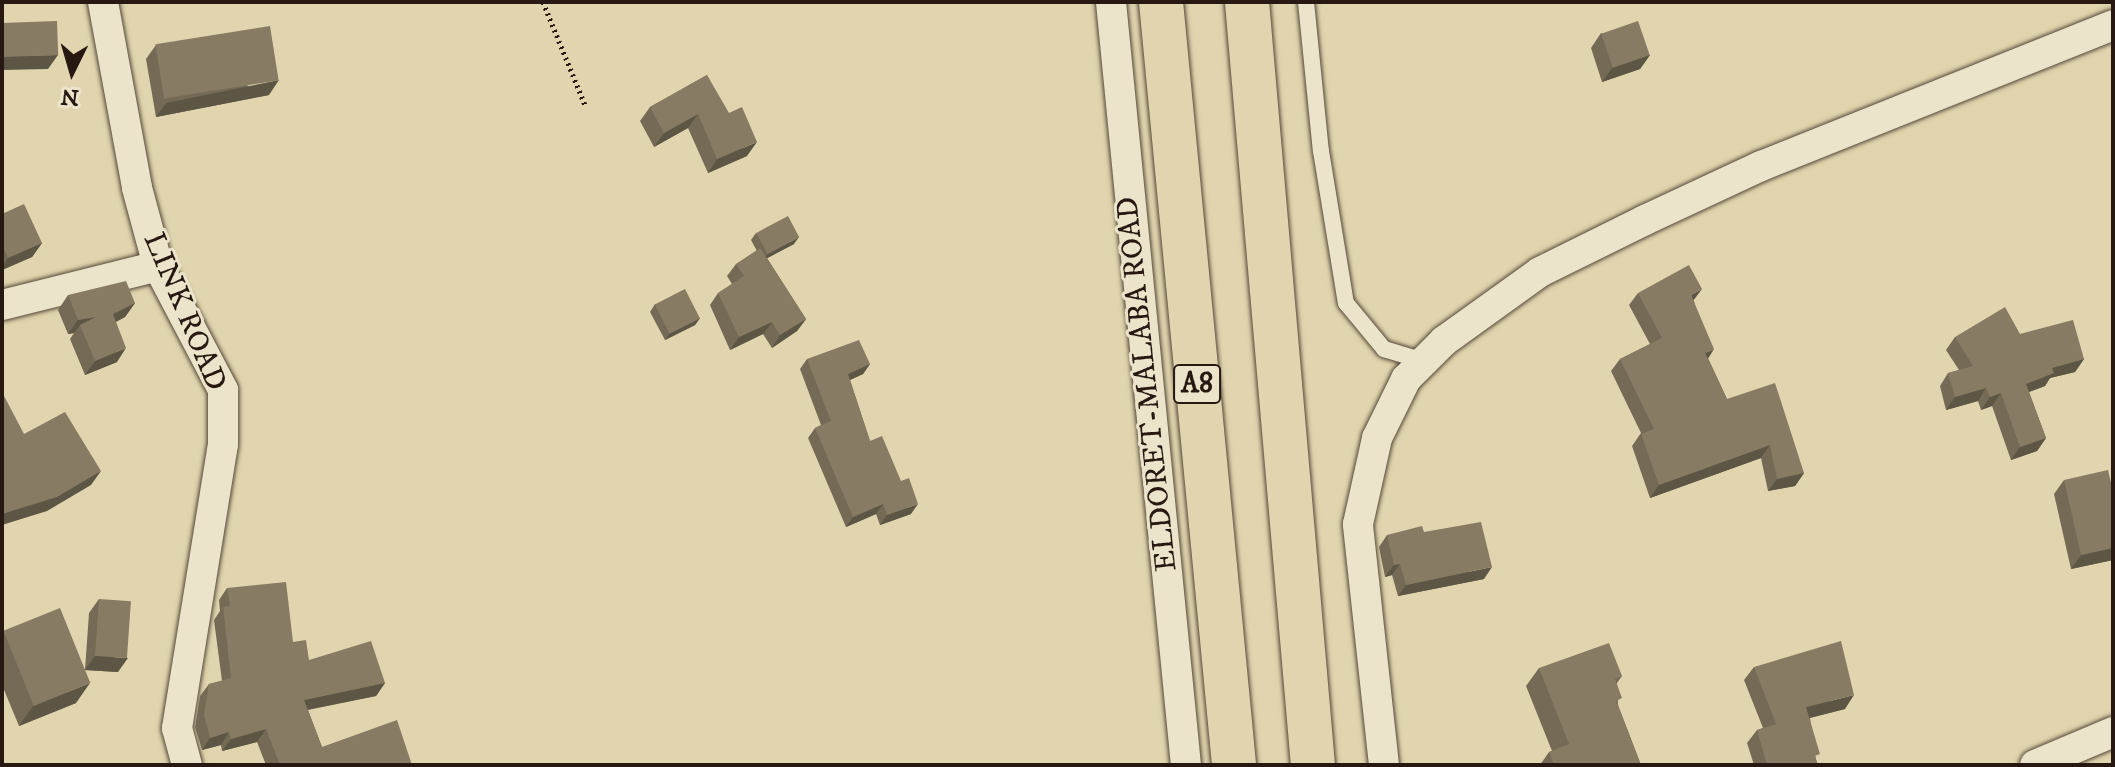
<!DOCTYPE html>
<html>
<head>
<meta charset="utf-8">
<style>
  body { margin:0 }
  #map { position:relative; width:2115px; height:767px; overflow:hidden; background:#e0d5ae; font-family:"IM FELL DW Pica",serif }
  div>[style] { position:absolute }
  .path>* { height:5px; margin-top:-2.5px; transform-origin:0; background:repeating-linear-gradient(90deg,#271912 0 2px,transparent 0 6px) }
  .roads { filter:drop-shadow(0 0 2px #554839) drop-shadow(0 0 2px #554839) }
  .lane>* { height:16px; margin:-8px; padding:0 8px; transform-origin:8px; border-radius:8px; background:#ebe4ca }
  .street>* { height:30px; margin:-15px; padding:0 15px; transform-origin:15px; border-radius:15px; background:#ebe4ca }
  .highway>* { height:44px; margin:-22px; padding:0 22px; transform-origin:22px; border-radius:22px; background:#e0d5ae }
  .wall>* { inset:0; background:#746a55 }
  .shaded-wall>* { inset:0; background:#5e5645 }
  .building>* { inset:0; background:#877b63; transform-origin:0 0 }
  span { translate:-50% -50%; white-space:nowrap; text-align:center; line-height:1.15; -webkit-text-stroke:6px #ebe4ca; paint-order:stroke }
  .shield-label span { padding:2px 6px; background:#ebe4ca; border:2px solid; border-radius:6px; -webkit-text-stroke-width:0 }
  .shield-label { font-size:28px; color:#271912; font-weight:700 }
  .street-label { font-size:30px; color:#271912 }
  .frame { position:absolute; inset:0; border:4px solid #271912; pointer-events:none }
  .north { position:absolute; left:32px; top:32px; width:80px; height:80px; -webkit-text-stroke:6px #ebe4ca; paint-order:stroke; rotate:185deg; font-size:22px; font-weight:700; line-height:32px; text-align:center; color:#271912 }
  .north::after { content:''; display:block; margin:auto; width:28px; height:36px; background:#271912; clip-path:polygon(50% 0,100% 100%,50% 72%,0 100%) }
</style>
</head>
<body>
<div id="map">
  <div class="path">
    <i style="left:543px;top:2px;width:111px;rotate:67.8deg"></i>
  </div>
  <div class="roads">
    <div class="lane">
      <i style="left:1306px;top:2px;width:150px;rotate:84.3deg"></i>
      <i style="left:1321px;top:151px;width:154px;rotate:80.7deg"></i>
      <i style="left:1346px;top:303px;width:60px;rotate:50.4deg"></i>
      <i style="left:1384px;top:349px;width:42px;rotate:16.7deg"></i>
    </div>
    <div class="street">
      <i style="left:103px;top:2px;width:189px;rotate:79.6deg"></i>
      <i style="left:137px;top:188px;width:81px;rotate:74.9deg"></i>
      <i style="left:158px;top:266px;width:140px;rotate:62.3deg"></i>
      <i style="left:223px;top:390px;width:54px;rotate:90deg"></i>
      <i style="left:223px;top:444px;width:288px;rotate:99.2deg"></i>
      <i style="left:177px;top:728px;width:38px;rotate:75deg"></i>
      <i style="left:1111px;top:2px;width:767px;rotate:84.39deg"></i>
      <i style="left:2px;top:305px;width:161px;rotate:-14deg"></i>
      <i style="left:1384px;top:765px;width:242px;rotate:-96.2deg"></i>
      <i style="left:1358px;top:524px;width:88px;rotate:-77.5deg"></i>
      <i style="left:1377px;top:438px;width:66px;rotate:-63.8deg"></i>
      <i style="left:1406px;top:379px;width:54px;rotate:-45deg"></i>
      <i style="left:1444px;top:341px;width:118px;rotate:-35.7deg"></i>
      <i style="left:1540px;top:272px;width:117px;rotate:-26.3deg"></i>
      <i style="left:1645px;top:220px;width:128px;rotate:-25deg"></i>
      <i style="left:1761px;top:166px;width:379px;rotate:-21.8deg"></i>
      <i style="left:2035px;top:765px;width:85px;rotate:-22.9deg"></i>
    </div>
    <div class="highway">
      <i style="left:1161px;top:2px;width:766px;rotate:84.53deg"></i>
      <i style="left:1247px;top:2px;width:766px;rotate:85.06deg"></i>
    </div>
  </div>
  <div class="wall">
    <i style="clip-path:polygon(1601px 33px,1650px 55px,1640px 69px,1602px 82px,1591px 48px)"></i>
    <i style="clip-path:polygon(156px 45px,269px 95px,156px 117px,146px 59px)"></i>
    <i style="clip-path:polygon(707px 75px,747px 156px,708px 173px,688px 128px,654px 147px,640px 121px,650px 107px)"></i>
    <i style="clip-path:polygon(2px 214px,42px 243px,32px 257px,2px 270px)"></i>
    <i style="clip-path:polygon(756px 233px,794px 244px,767px 258px,806px 319px,797px 331px,772px 348px,763px 334px,730px 350px,710px 305px,718px 293px,732px 284px,727px 276px,736px 264px,757px 251px,751px 240px)"></i>
    <i style="clip-path:polygon(1638px 293px,1694px 301px,1708px 358px,1727px 399px,1804px 473px,1795px 486px,1768px 491px,1761px 458px,1650px 498px,1632px 446px,1641px 433px,1611px 371px,1620px 359px,1650px 344px,1629px 305px)"></i>
    <i style="clip-path:polygon(68px 295px,135px 303px,125px 317px,116px 322px,117px 362px,85px 375px,70px 339px,74px 333px,68px 334px,58px 310px)"></i>
    <i style="clip-path:polygon(655px 304px,700px 318px,695px 325px,665px 340px,650px 312px)"></i>
    <i style="clip-path:polygon(2020px 334px,2084px 359px,2075px 372px,2050px 378px,2045px 386px,2029px 392px,2046px 438px,2037px 451px,2011px 460px,1992px 406px,1981px 410px,1978px 401px,1946px 410px,1940px 386px,1948px 373px,1959px 370px,1946px 350px,1955px 337px)"></i>
    <i style="clip-path:polygon(807px 359px,870px 364px,863px 374px,850px 380px,870px 441px,911px 514px,880px 525px,876px 514px,846px 527px,808px 438px,815px 428px,821px 425px,800px 369px)"></i>
    <i style="clip-path:polygon(2064px 480px,2113px 491px,2113px 560px,2071px 569px,2054px 494px)"></i>
    <i style="clip-path:polygon(1387px 535px,1484px 579px,1398px 596px,1392px 575px,1385px 577px,1379px 547px)"></i>
    <i style="clip-path:polygon(227px 588px,293px 642px,309px 660px,385px 683px,376px 696px,308px 710px,322px 747px,412px 765px,266px 765px,257px 742px,222px 751px,221px 745px,202px 750px,195px 727px,200px 696px,209px 684px,222px 681px,214px 620px,220px 611px,219px 600px)"></i>
    <i style="clip-path:polygon(99px 599px,118px 672px,85px 670px,89px 613px)"></i>
    <i style="clip-path:polygon(3px 631px,76px 703px,19px 726px,2px 685px)"></i>
    <i style="clip-path:polygon(1754px 667px,1845px 709px,1810px 718px,1816px 760px,1818px 765px,1754px 765px,1747px 743px,1757px 730px,1763px 728px,1744px 680px)"></i>
    <i style="clip-path:polygon(1539px 668px,1622px 676px,1617px 683px,1618px 705px,1641px 765px,1540px 765px,1549px 752px,1552px 751px,1526px 686px)"></i>
  </div>
  <div class="shaded-wall">
    <i style="clip-path:polygon(58px 55px,48px 69px,2px 70px,2px 56px)"></i>
    <i style="clip-path:polygon(1650px 55px,1640px 69px,1602px 82px,1612px 68px)"></i>
    <i style="clip-path:polygon(279px 80px,269px 95px,156px 117px,166px 103px)"></i>
    <i style="clip-path:polygon(698px 114px,688px 128px,654px 147px,664px 133px)"></i>
    <i style="clip-path:polygon(757px 142px,747px 156px,708px 173px,717px 159px)"></i>
    <i style="clip-path:polygon(799px 237px,794px 244px,762px 261px,768px 254px)"></i>
    <i style="clip-path:polygon(42px 243px,32px 257px,2px 270px,2px 267px,8px 258px)"></i>
    <i style="clip-path:polygon(1702px 289px,1693px 301px,1691px 295px)"></i>
    <i style="clip-path:polygon(135px 303px,125px 317px,103px 328px,113px 314px)"></i>
    <i style="clip-path:polygon(96px 317px,80px 325px,74px 333px,68px 334px,78px 320px)"></i>
    <i style="clip-path:polygon(700px 318px,695px 325px,665px 340px,670px 333px)"></i>
    <i style="clip-path:polygon(806px 319px,797px 331px,772px 348px,780px 335px)"></i>
    <i style="clip-path:polygon(772px 322px,763px 334px,730px 350px,739px 337px)"></i>
    <i style="clip-path:polygon(126px 348px,117px 362px,85px 375px,95px 361px)"></i>
    <i style="clip-path:polygon(1714px 349px,1706px 362px,1705px 353px)"></i>
    <i style="clip-path:polygon(2084px 359px,2075px 372px,2050px 378px,2045px 386px,2017px 396px,2026px 384px,2052px 368px)"></i>
    <i style="clip-path:polygon(870px 364px,863px 374px,841px 384px,848px 374px)"></i>
    <i style="clip-path:polygon(1986px 388px,1978px 401px,1946px 410px,1955px 397px)"></i>
    <i style="clip-path:polygon(2001px 393px,1992px 406px,1981px 410px,1990px 397px)"></i>
    <i style="clip-path:polygon(2046px 438px,2037px 451px,2011px 460px,2020px 447px)"></i>
    <i style="clip-path:polygon(1770px 445px,1761px 458px,1650px 498px,1659px 485px)"></i>
    <i style="clip-path:polygon(101px 471px,91px 485px,47px 511px,2px 525px,2px 514px)"></i>
    <i style="clip-path:polygon(1804px 473px,1795px 486px,1768px 491px,1777px 479px)"></i>
    <i style="clip-path:polygon(883px 504px,876px 514px,846px 527px,853px 517px)"></i>
    <i style="clip-path:polygon(918px 504px,911px 514px,880px 525px,887px 515px)"></i>
    <i style="clip-path:polygon(2113px 548px,2113px 560px,2071px 569px,2081px 555px)"></i>
    <i style="clip-path:polygon(1400px 564px,1392px 575px,1385px 577px,1394px 565px)"></i>
    <i style="clip-path:polygon(1492px 567px,1484px 579px,1398px 596px,1406px 585px)"></i>
    <i style="clip-path:polygon(95px 656px,128px 658px,118px 672px,85px 670px)"></i>
    <i style="clip-path:polygon(90px 683px,76px 703px,19px 726px,33px 706px)"></i>
    <i style="clip-path:polygon(385px 683px,376px 696px,295px 712px,304px 700px)"></i>
    <i style="clip-path:polygon(1854px 695px,1845px 709px,1797px 721px,1806px 707px)"></i>
    <i style="clip-path:polygon(266px 729px,257px 742px,222px 751px,231px 739px)"></i>
    <i style="clip-path:polygon(229px 732px,221px 745px,202px 750px,210px 738px)"></i>
  </div>
  <div class="building">
    <i style="left:57px;top:21px;width:34px;height:55px;rotate:88deg"></i>
    <i style="left:1638px;top:21px;width:36px;height:39px;rotate:71deg"></i>
    <i style="left:270px;top:26px;width:55px;height:116px;rotate:81deg"></i>
    <i style="clip-path:polygon(707px 75px,729px 113px,742px 107px,757px 142px,717px 159px,698px 114px,664px 133px,650px 107px)"></i>
    <i style="clip-path:polygon(24px 204px,42px 243px,8px 258px,2px 244px,2px 214px)"></i>
    <i style="left:788px;top:216px;width:24px;height:36px;rotate:62deg"></i>
    <i style="clip-path:polygon(760px 248px,806px 319px,780px 335px,772px 322px,739px 337px,718px 293px,744px 276px,736px 264px)"></i>
    <i style="clip-path:polygon(1689px 265px,1702px 289px,1691px 295px,1714px 349px,1705px 353px,1727px 399px,1775px 383px,1804px 473px,1777px 479px,1770px 445px,1659px 485px,1641px 434px,1654px 429px,1620px 359px,1662px 338px,1638px 293px)"></i>
    <i style="clip-path:polygon(126px 281px,135px 303px,113px 314px,126px 348px,95px 361px,80px 325px,96px 317px,78px 320px,68px 295px)"></i>
    <i style="left:685px;top:289px;width:33px;height:34px;rotate:63deg"></i>
    <i style="clip-path:polygon(2005px 307px,2020px 334px,2073px 320px,2084px 359px,2052px 368px,2054px 373px,2026px 384px,2046px 438px,2020px 447px,2001px 393px,1990px 397px,1986px 388px,1955px 397px,1948px 373px,1973px 366px,1955px 337px)"></i>
    <i style="clip-path:polygon(859px 340px,870px 364px,848px 374px,870px 441px,882px 436px,901px 481px,909px 478px,918px 504px,887px 515px,883px 504px,853px 517px,815px 428px,831px 421px,807px 359px)"></i>
    <i style="clip-path:polygon(2px 392px,24px 434px,65px 412px,101px 471px,57px 497px,2px 514px)"></i>
    <i style="clip-path:polygon(2108px 470px,2113px 491px,2113px 548px,2081px 555px,2064px 480px)"></i>
    <i style="clip-path:polygon(1481px 522px,1492px 567px,1406px 585px,1400px 564px,1394px 565px,1387px 535px,1422px 526px,1424px 532px)"></i>
    <i style="clip-path:polygon(286px 582px,293px 642px,306px 640px,309px 660px,371px 641px,385px 683px,304px 700px,322px 747px,397px 720px,412px 765px,304px 765px,304px 764px,300px 765px,280px 765px,266px 729px,231px 739px,229px 732px,210px 738px,204px 715px,209px 684px,231px 678px,223px 607px,230px 606px,227px 588px)"></i>
    <i style="left:99px;top:599px;width:32px;height:57px;rotate:4deg"></i>
    <i style="left:60px;top:608px;width:81px;height:61px;rotate:68deg"></i>
    <i style="clip-path:polygon(1841px 641px,1854px 695px,1806px 707px,1820px 754px,1815px 756px,1818px 765px,1767px 765px,1757px 730px,1776px 724px,1754px 667px)"></i>
    <i style="clip-path:polygon(1609px 643px,1622px 676px,1615px 679px,1622px 698px,1616px 701px,1641px 765px,1554px 765px,1549px 752px,1569px 744px,1539px 668px)"></i>
  </div>
  <div class="shield-label">
    <span style="left:1197px;top:384px">A8</span>
  </div>
  <div class="street-label">
    <span style="left:184px;top:312px;rotate:67deg">LINK ROAD</span>
    <span style="left:1148px;top:384px;rotate:-96deg">ELDORET-MALABA ROAD</span>
  </div>
  <div class="frame"></div>
  <div class="north">N</div>
</div>
</body>
</html>
